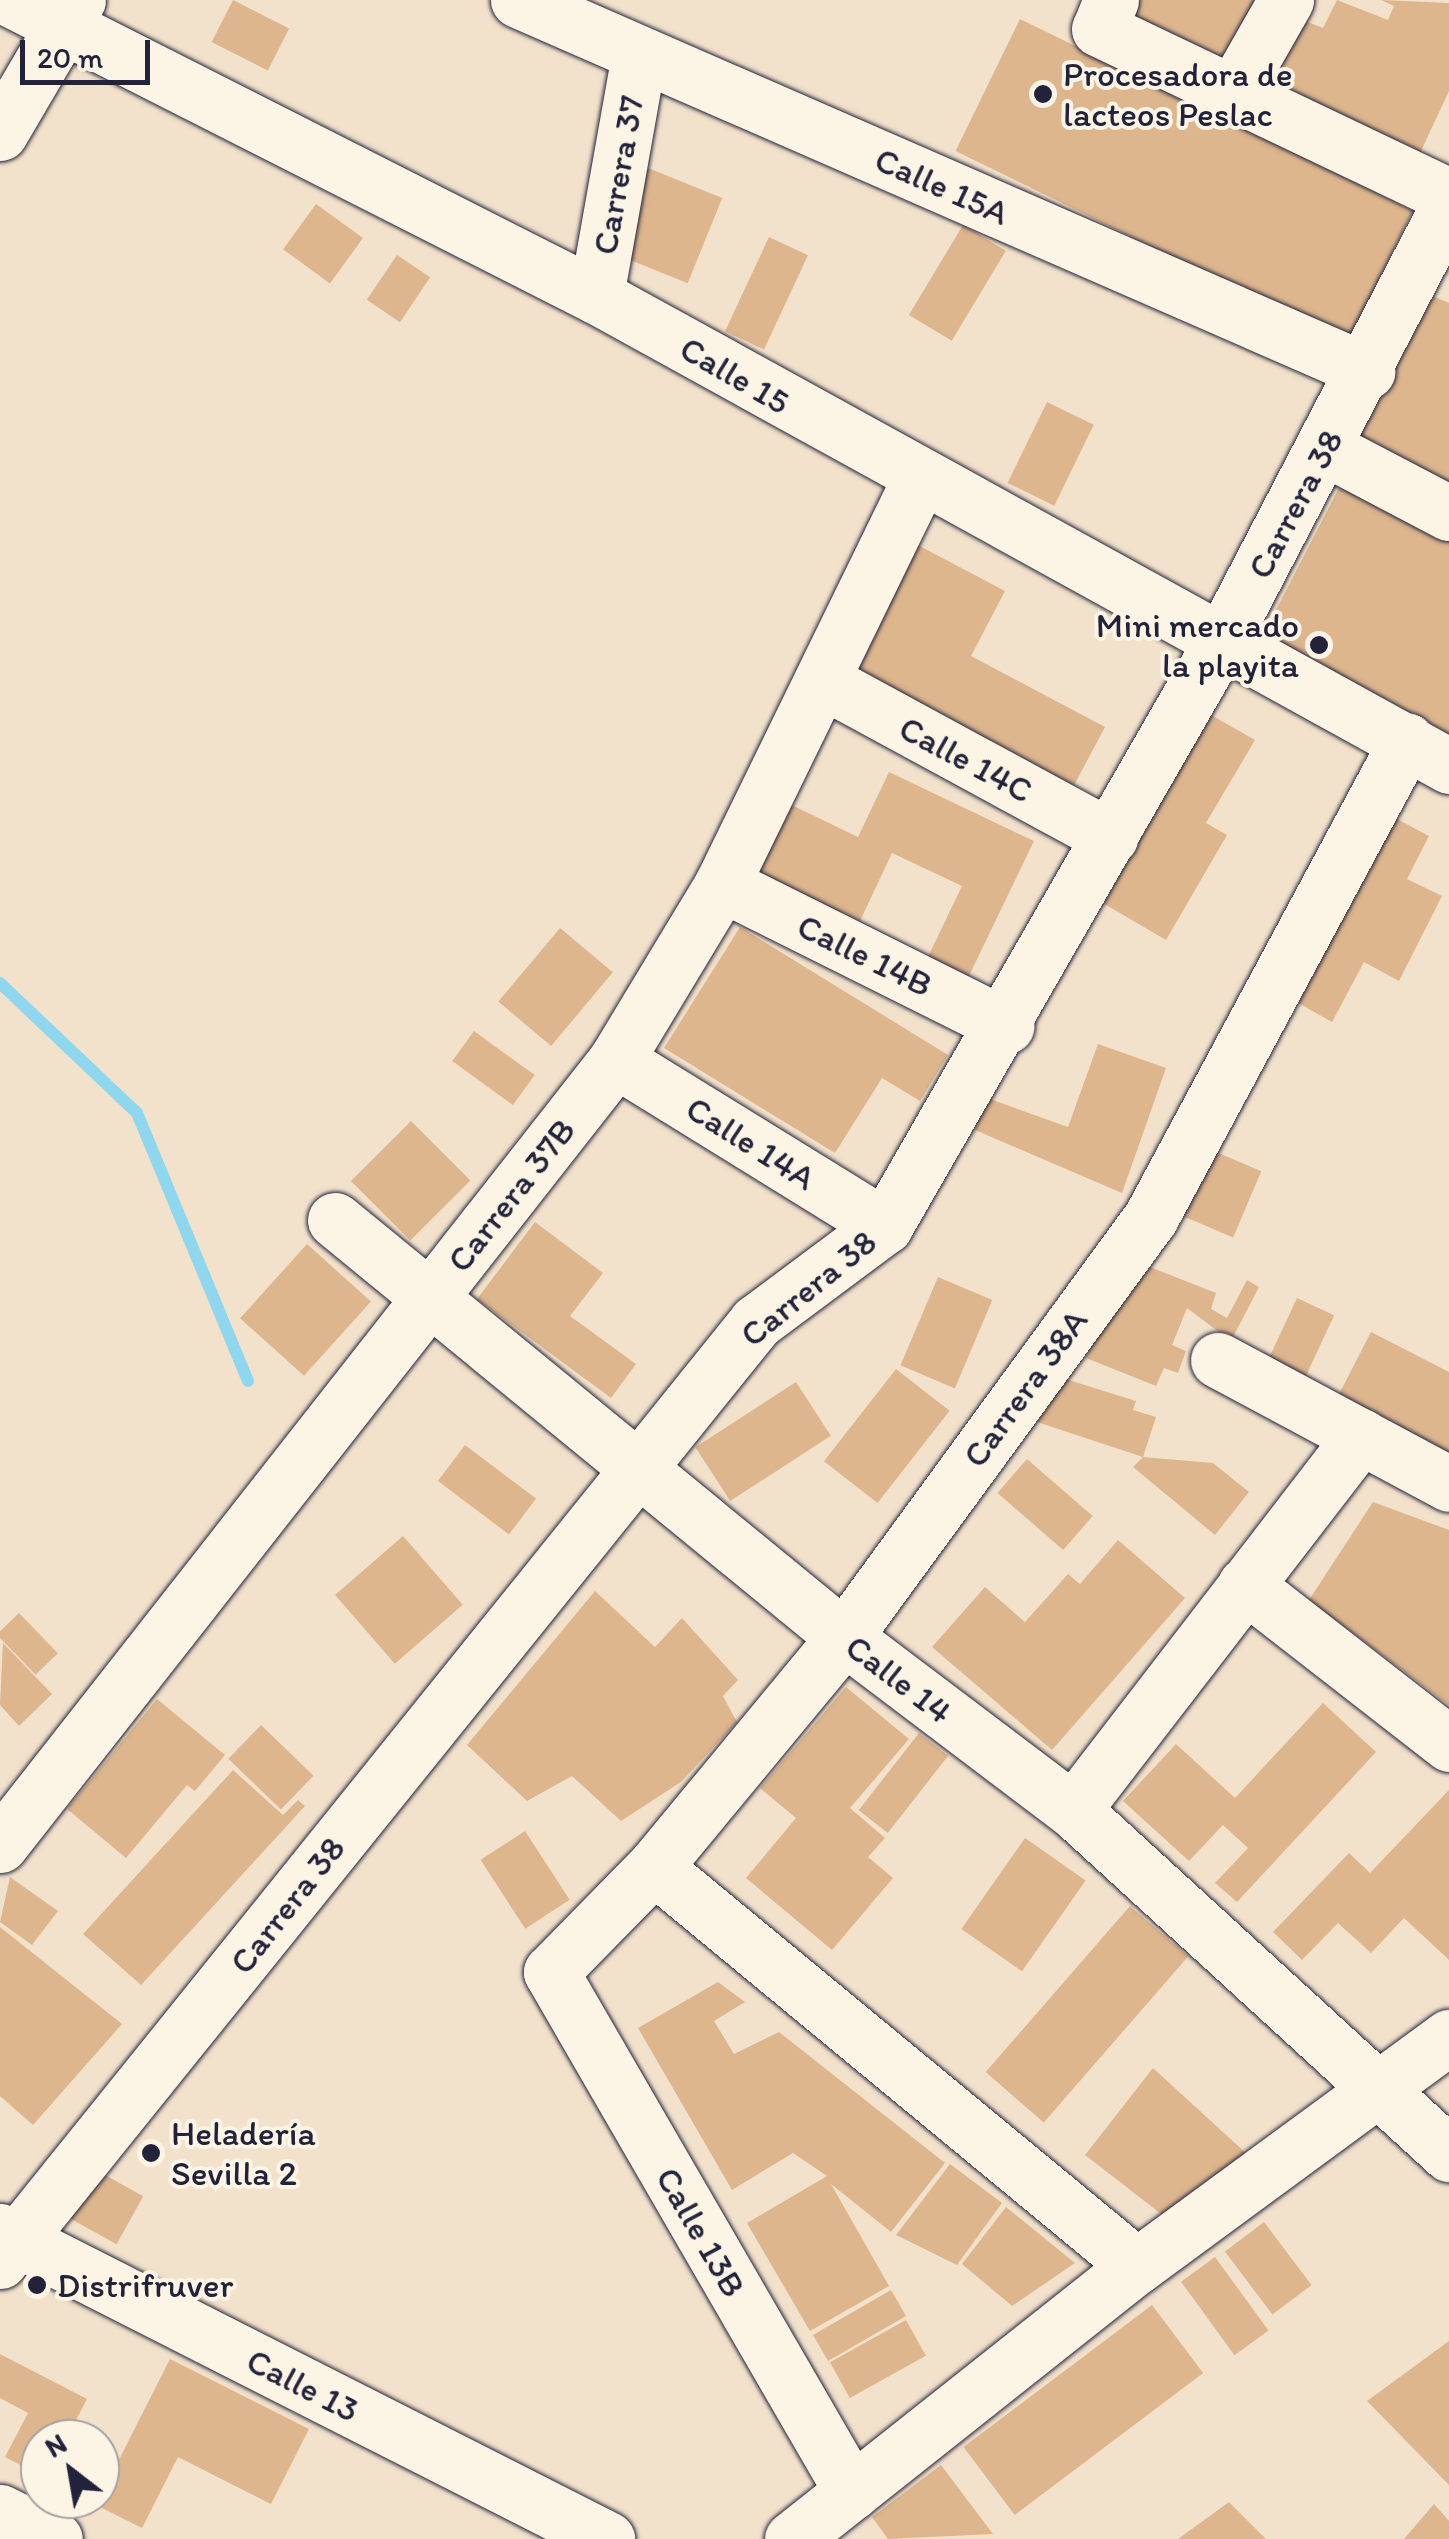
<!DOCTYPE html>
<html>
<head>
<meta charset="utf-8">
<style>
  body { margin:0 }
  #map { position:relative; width:1449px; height:2539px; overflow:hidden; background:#f3e2cb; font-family:Itim,sans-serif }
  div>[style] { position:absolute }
  .stream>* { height:12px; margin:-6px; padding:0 6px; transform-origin:6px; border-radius:6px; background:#8ed7ef }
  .building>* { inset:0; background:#ddb68e; transform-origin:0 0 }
  .roads { filter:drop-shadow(0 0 2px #22223b) drop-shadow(0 0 2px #22223b) }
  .minor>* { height:55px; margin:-27.5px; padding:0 27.5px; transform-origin:27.5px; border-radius:27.5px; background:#fcf5e5 }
  .dots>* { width:28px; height:28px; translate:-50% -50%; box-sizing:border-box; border:5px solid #fcf5e5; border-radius:50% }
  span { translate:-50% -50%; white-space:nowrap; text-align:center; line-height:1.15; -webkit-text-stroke:8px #fcf5e5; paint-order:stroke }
  .poi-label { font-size:35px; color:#22223b }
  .left { translate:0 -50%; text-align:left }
  .right { translate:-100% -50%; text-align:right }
  .street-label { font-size:35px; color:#22223b }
  .north { position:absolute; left:20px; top:2419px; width:100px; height:100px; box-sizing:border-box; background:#fcf5e5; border:2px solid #a5a1a1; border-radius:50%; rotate:329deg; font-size:28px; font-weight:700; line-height:40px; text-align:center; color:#22223b }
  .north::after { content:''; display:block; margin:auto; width:35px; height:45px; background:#22223b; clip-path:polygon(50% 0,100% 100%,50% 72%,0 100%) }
  .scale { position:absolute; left:20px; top:40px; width:130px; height:45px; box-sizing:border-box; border:5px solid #22223b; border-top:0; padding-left:12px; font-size:30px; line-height:35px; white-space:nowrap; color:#22223b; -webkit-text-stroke:8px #fcf5e5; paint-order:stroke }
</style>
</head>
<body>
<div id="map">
  <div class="stream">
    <i style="left:0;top:983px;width:189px;rotate:43.5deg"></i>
    <i style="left:137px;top:1113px;width:290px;rotate:67.5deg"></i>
  </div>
  <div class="building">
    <i style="left:233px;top:0;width:63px;height:47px;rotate:27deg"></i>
    <i style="clip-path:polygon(1120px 0,1265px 0,1237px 68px,1114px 12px)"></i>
    <i style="clip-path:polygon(1337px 0,1388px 20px,1394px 6px,1381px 0,1449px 3px,1449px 91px,1420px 153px,1254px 76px,1285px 13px,1323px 28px)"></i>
    <i style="left:1020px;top:19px;width:437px;height:147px;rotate:26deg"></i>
    <i style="left:648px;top:168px;width:80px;height:92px;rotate:22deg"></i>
    <i style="left:316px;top:204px;width:58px;height:56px;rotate:36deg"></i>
    <i style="left:963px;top:225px;width:50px;height:105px;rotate:31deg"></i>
    <i style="left:769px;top:237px;width:43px;height:104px;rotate:25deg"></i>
    <i style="left:397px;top:255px;width:40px;height:54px;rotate:34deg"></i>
    <i style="clip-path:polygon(1433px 296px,1449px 303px,1449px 485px,1358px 438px)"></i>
    <i style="left:1047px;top:402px;width:52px;height:90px;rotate:26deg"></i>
    <i style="clip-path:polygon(1341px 484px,1449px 536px,1449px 737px,1260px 641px)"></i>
    <i style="clip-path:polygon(914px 543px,1005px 591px,971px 656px,1105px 727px,1071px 791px,846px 672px)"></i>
    <i style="clip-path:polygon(1211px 715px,1255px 740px,1206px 823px,1227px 835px,1166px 940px,1089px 895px)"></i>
    <i style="clip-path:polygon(889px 772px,1034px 841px,966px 982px,925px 963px,962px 886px,892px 853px,860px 921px,744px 866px,777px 798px,858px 837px)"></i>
    <i style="clip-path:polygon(1384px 812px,1429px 836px,1407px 879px,1442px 896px,1399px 981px,1364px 962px,1332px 1022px,1291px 999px)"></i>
    <i style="clip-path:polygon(740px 927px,948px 1055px,920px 1101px,882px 1078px,835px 1153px,664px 1048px)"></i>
    <i style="left:560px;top:928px;width:69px;height:96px;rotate:40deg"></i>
    <i style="left:474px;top:1031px;width:75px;height:37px;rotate:36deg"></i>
    <i style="clip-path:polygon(1098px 1044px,1166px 1068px,1122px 1193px,975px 1130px,987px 1098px,1068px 1127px)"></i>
    <i style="left:411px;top:1121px;width:84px;height:85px;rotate:45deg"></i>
    <i style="left:1195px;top:1143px;width:72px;height:72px;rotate:23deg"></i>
    <i style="clip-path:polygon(535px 1222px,603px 1273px,570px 1316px,636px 1364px,611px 1398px,477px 1299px)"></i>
    <i style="left:307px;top:1244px;width:86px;height:100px;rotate:42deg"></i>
    <i style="clip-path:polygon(1127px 1258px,1216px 1293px,1211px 1309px,1227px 1318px,1247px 1280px,1259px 1287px,1231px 1341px,1187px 1308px,1172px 1345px,1186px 1351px,1178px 1373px,1164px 1368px,1156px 1386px,1086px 1358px)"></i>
    <i style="left:938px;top:1277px;width:59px;height:96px;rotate:23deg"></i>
    <i style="left:1297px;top:1298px;width:41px;height:71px;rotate:25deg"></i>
    <i style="clip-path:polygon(1371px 1332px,1449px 1372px,1449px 1458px,1335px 1402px)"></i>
    <i style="left:896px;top:1369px;width:68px;height:117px;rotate:38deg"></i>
    <i style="clip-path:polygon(1059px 1377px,1136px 1401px,1133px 1410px,1156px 1417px,1143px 1457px,1213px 1463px,1249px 1492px,1215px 1535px,1133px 1467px,1143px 1457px,1034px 1421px)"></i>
    <i style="left:796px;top:1382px;width:64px;height:120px;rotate:57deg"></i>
    <i style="left:465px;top:1445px;width:89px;height:45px;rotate:37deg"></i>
    <i style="left:1027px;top:1459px;width:87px;height:45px;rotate:41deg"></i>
    <i style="clip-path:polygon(1373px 1502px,1449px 1530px,1449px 1705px,1309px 1600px)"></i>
    <i style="left:403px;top:1536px;width:91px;height:90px;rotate:49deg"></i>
    <i style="clip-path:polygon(1118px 1540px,1185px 1598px,1052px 1750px,932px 1647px,985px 1587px,1025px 1622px,1068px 1574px,1080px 1584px)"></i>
    <i style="clip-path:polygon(595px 1591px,655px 1647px,682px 1618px,738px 1680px,723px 1696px,737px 1722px,681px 1782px,621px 1821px,572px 1776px,527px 1801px,467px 1745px)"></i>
    <i style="left:19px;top:1613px;width:56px;height:31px;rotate:46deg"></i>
    <i style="clip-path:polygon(3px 1643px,52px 1694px,19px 1726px,0 1705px)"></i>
    <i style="clip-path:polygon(846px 1687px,909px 1739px,850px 1808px,885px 1838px,868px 1857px,893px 1878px,832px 1950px,746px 1878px,796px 1818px,760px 1788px)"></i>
    <i style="clip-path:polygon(157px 1699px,225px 1755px,195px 1791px,187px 1785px,126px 1858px,67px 1809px)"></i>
    <i style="clip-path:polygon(1323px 1703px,1376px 1752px,1237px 1902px,1215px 1883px,1248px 1848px,1223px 1825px,1189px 1861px,1123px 1801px,1176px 1744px,1235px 1798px)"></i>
    <i style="left:261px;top:1725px;width:73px;height:47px;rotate:44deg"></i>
    <i style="left:919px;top:1733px;width:37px;height:98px;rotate:38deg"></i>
    <i style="clip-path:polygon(233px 1770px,283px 1815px,298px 1800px,305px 1806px,141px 1985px,83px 1934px)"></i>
    <i style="clip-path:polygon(1449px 1790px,1449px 1960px,1404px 1918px,1371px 1953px,1338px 1923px,1302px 1960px,1273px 1932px,1349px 1853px,1370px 1873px)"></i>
    <i style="left:525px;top:1831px;width:82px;height:53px;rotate:57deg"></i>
    <i style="left:1025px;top:1838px;width:74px;height:111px;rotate:35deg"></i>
    <i style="clip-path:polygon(10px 1877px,58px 1911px,32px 1945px,0 1922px)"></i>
    <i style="left:1130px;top:1906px;width:77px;height:220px;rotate:41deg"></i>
    <i style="clip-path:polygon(0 1927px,122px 2024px,33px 2125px,0 2096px)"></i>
    <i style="clip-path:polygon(718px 1982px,745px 2002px,714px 2021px,734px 2054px,779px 2032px,945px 2163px,891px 2232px,831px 2184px,889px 2286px,810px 2331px,747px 2223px,827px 2176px,793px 2153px,732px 2190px,638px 2028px)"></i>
    <i style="clip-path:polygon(1153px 2068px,1248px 2155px,1169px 2220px,1085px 2155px)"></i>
    <i style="clip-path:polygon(950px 2164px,1002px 2203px,957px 2265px,896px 2235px)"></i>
    <i style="left:96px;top:2170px;width:54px;height:55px;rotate:29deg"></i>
    <i style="clip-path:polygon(1006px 2207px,1075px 2263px,1012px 2306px,962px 2264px)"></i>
    <i style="left:1264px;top:2222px;width:79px;height:49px;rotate:53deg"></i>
    <i style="left:1215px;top:2257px;width:91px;height:42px;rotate:54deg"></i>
    <i style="left:891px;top:2290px;width:30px;height:90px;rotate:60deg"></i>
    <i style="left:1152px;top:2305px;width:85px;height:236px;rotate:53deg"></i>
    <i style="left:906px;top:2320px;width:41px;height:87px;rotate:61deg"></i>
    <i style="clip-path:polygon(1449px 2341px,1449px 2485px,1367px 2401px)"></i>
    <i style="clip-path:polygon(0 2354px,87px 2399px,66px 2439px,40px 2439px,40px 2475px,5px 2457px,28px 2413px,0 2398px)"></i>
    <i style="clip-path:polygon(170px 2359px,309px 2429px,271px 2504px,178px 2457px,142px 2528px,96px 2505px)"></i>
    <i style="clip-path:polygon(941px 2465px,993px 2534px,888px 2539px,872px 2517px)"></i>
    <i style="clip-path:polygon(1229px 2502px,1266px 2539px,1178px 2539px)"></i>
    <i style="clip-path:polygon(1434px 2504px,1449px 2521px,1449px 2539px,1404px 2539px)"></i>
  </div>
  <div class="roads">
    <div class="minor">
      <i style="left:12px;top:0;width:655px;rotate:26.88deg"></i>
      <i style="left:596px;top:296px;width:974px;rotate:28.85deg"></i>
      <i style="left:518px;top:0;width:927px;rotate:23.6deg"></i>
      <i style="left:1111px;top:0;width:31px;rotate:112deg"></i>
      <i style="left:1099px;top:29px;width:388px;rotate:25.5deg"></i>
      <i style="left:1233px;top:93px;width:107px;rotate:-60.3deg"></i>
      <i style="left:0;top:133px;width:154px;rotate:-59.6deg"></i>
      <i style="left:596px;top:296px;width:246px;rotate:-79.9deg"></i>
      <i style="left:1325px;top:448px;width:140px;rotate:27.7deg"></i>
      <i style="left:823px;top:681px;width:327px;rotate:28.5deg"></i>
      <i style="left:722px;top:884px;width:318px;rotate:26.5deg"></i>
      <i style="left:616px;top:1060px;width:316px;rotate:31.7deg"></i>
      <i style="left:335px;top:1220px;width:658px;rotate:39.33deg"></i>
      <i style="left:844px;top:1637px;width:287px;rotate:37.1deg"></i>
      <i style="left:1073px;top:1810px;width:510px;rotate:42.46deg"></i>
      <i style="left:1218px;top:1360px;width:262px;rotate:28.2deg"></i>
      <i style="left:1245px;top:1585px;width:259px;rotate:37.9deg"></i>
      <i style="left:1073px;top:1810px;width:472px;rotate:-52.4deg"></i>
      <i style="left:0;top:1845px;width:998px;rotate:-51.88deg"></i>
      <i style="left:616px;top:1060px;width:205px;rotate:-58.9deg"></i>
      <i style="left:722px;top:884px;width:449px;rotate:-64deg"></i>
      <i style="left:654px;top:1867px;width:626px;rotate:39.56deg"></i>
      <i style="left:0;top:2231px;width:681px;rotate:26.9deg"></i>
      <i style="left:0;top:2261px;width:1206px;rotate:-51.16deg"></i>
      <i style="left:756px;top:1322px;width:161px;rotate:-36.7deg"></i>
      <i style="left:885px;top:1226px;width:676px;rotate:-60.1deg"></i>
      <i style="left:1222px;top:640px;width:492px;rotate:-62.5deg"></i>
      <i style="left:852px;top:2492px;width:601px;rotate:-120.06deg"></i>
      <i style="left:551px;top:1972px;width:147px;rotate:-45.6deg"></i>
      <i style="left:654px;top:1867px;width:298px;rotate:-50.4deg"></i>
      <i style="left:844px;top:1637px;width:520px;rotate:-53.83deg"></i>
      <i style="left:1151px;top:1217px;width:541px;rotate:-61.78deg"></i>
      <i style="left:0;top:2512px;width:61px;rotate:26.1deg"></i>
      <i style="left:792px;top:2539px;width:440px;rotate:-38.4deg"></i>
      <i style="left:1137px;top:2266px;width:387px;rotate:-36.3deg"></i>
    </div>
  </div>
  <div class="dots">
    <i style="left:1043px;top:94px;background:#22223b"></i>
    <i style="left:1319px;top:645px;background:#22223b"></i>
    <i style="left:151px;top:2153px;background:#22223b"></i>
    <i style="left:37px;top:2285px;background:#22223b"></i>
  </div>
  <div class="poi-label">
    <span class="left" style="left:1063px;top:94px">Procesadora de<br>lacteos Peslac</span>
    <span class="right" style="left:1299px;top:645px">Mini mercado<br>la playita</span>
    <span class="left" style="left:171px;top:2153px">Heladería<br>Sevilla 2</span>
    <span class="left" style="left:57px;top:2285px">Distrifruver</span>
  </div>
  <div class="street-label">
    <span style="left:618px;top:175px;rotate:-80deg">Carrera 37</span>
    <span style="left:942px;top:186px;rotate:24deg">Calle 15A</span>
    <span style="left:735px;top:375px;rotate:30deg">Calle 15</span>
    <span style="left:1295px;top:504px;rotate:-62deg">Carrera 38</span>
    <span style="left:966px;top:759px;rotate:28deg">Calle 14C</span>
    <span style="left:865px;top:955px;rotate:26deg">Calle 14B</span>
    <span style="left:751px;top:1143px;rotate:32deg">Calle 14A</span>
    <span style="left:511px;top:1195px;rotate:-52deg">Carrera 37B</span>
    <span style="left:808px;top:1288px;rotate:-39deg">Carrera 38</span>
    <span style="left:1025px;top:1388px;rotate:-54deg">Carrera 38A</span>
    <span style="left:899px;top:1679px;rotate:37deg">Calle 14</span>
    <span style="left:287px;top:1905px;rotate:-52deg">Carrera 38</span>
    <span style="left:701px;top:2232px;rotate:60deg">Calle 13B</span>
    <span style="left:303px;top:2385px;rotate:27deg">Calle 13</span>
  </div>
  <div class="north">N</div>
  <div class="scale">20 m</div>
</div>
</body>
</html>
